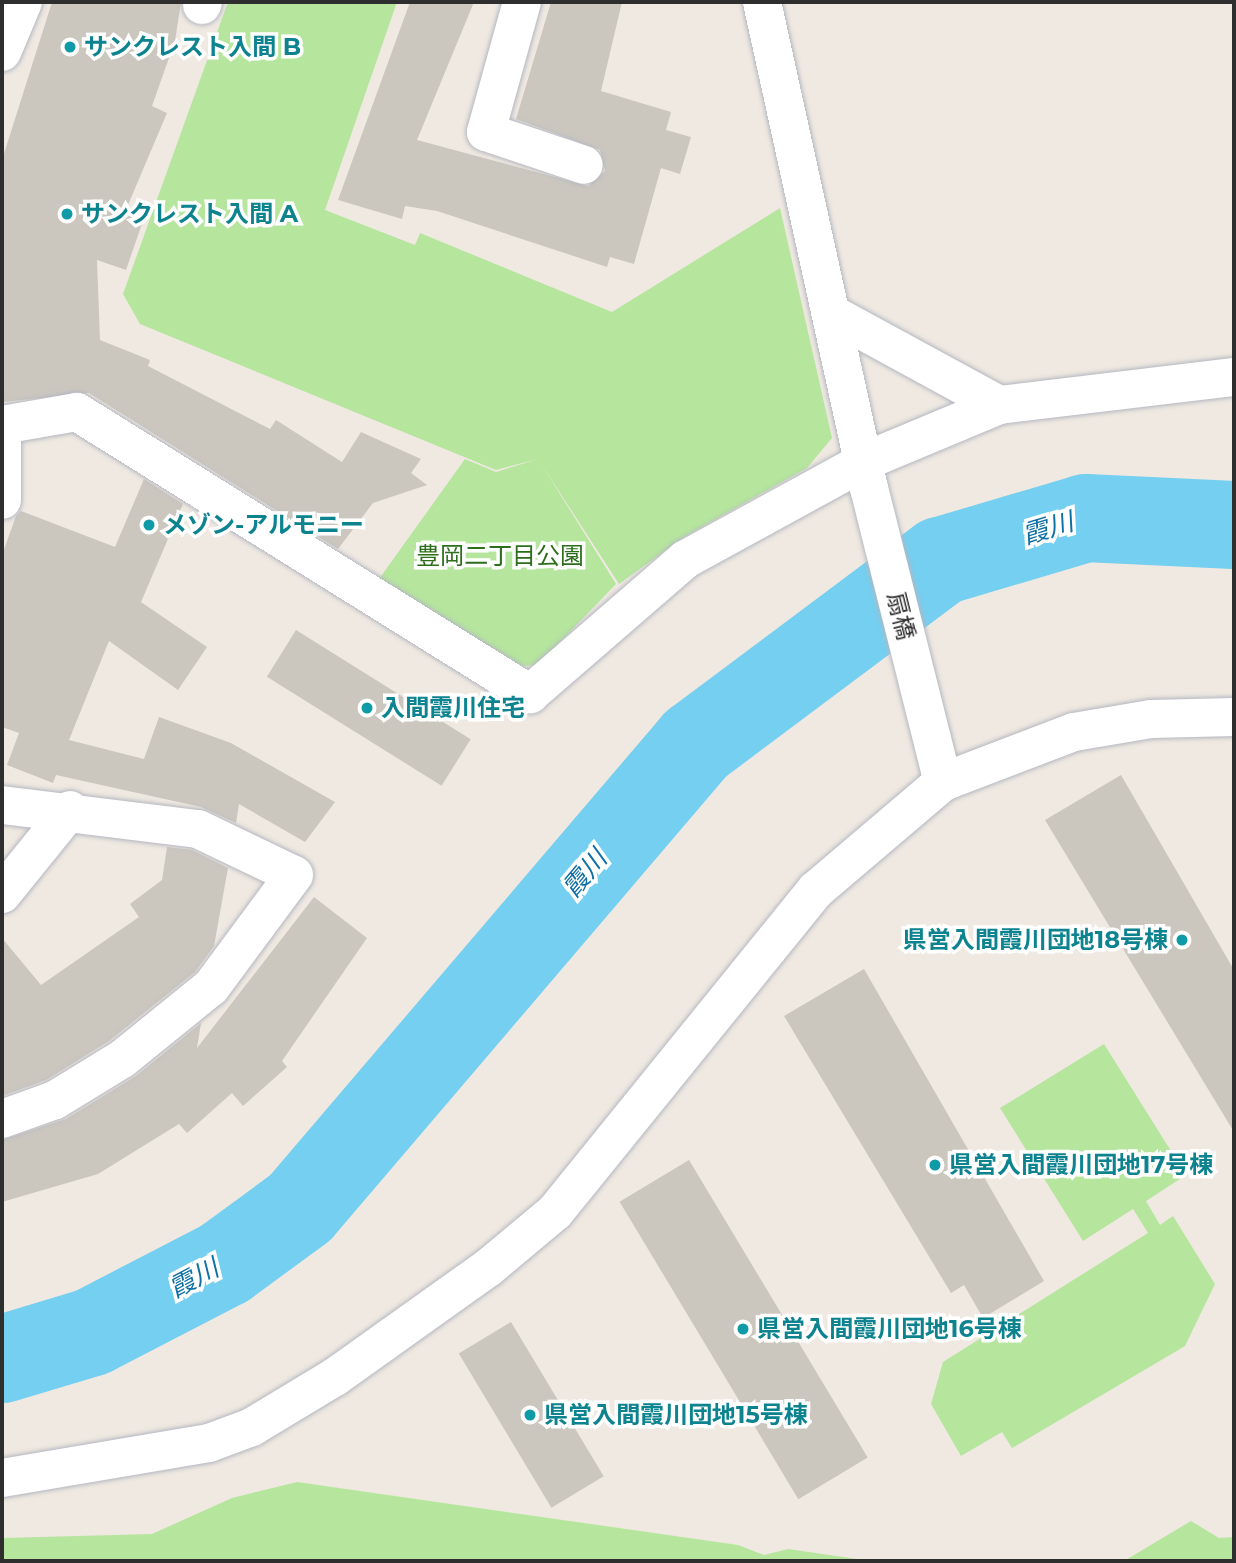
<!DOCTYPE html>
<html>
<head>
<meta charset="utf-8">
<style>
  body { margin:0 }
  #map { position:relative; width:1236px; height:1563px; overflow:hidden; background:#efe9e1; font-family:Montserrat,"Noto Sans JP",sans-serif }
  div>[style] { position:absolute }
  .green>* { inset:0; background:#b6e59e }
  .river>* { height:88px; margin:-44px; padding:0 44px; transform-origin:44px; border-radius:44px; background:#75cff0 }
  .building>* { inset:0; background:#cbc7bf; transform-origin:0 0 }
  .roads { filter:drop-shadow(0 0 2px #b4b7c1) drop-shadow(0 0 2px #b4b7c1) }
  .minor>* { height:38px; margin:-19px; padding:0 19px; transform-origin:19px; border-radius:19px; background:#fff }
  .dots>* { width:19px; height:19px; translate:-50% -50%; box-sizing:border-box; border:4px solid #fff; border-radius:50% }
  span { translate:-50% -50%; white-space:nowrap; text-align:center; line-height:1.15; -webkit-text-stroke:7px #fff; paint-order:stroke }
  .culture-label { font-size:24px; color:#0d838f; font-weight:700 }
  .left { translate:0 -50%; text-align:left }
  .right { translate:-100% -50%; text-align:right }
  .park-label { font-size:24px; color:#2c6e1b }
  .street-label { font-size:24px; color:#2e2e2e }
  .water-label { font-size:26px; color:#0d6fa3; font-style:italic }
  .frame { position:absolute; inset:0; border:4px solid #2e2e2e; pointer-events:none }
</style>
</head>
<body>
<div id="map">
  <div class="green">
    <i style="clip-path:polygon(228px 2px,397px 2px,325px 210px,415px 245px,420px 233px,612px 312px,780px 208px,832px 438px,807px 468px,684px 537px,619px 584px,540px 462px,616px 584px,538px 665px,522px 666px,379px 579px,465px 459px,496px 472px,538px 459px,496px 470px,140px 324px,123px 294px)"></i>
    <i style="clip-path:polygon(1104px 1044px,1186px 1175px,1146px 1201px,1160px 1225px,1173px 1216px,1215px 1284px,1185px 1346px,1012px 1448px,1002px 1432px,961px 1456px,931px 1404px,943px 1362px,1148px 1233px,1133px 1209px,1083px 1241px,1000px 1108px)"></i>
    <i style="clip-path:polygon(297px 1482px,738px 1545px,764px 1555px,788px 1549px,871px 1561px,2px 1561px,2px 1538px,152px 1534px,232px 1498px)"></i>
    <i style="clip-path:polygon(1191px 1521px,1219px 1538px,1234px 1537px,1234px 1561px,1124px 1561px)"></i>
  </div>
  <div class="river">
    <i style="left:2px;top:1359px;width:94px;rotate:-16.7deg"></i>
    <i style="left:92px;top:1332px;width:150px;rotate:-27.4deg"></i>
    <i style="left:225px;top:1263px;width:93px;rotate:-36.3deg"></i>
    <i style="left:300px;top:1208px;width:610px;rotate:-49.52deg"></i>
    <i style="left:696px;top:744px;width:306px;rotate:-36.8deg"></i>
    <i style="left:941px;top:561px;width:151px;rotate:-16.5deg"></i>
    <i style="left:1086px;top:518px;width:148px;rotate:2.7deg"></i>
  </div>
  <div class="building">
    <i style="clip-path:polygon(52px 2px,181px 2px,175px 41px,152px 106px,167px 113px,125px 212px,144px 218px,126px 270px,97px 260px,100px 340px,150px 360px,148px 366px,270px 429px,276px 420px,342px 462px,361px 432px,421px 459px,411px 473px,427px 485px,373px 503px,338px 549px,89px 393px,2px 402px,2px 160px)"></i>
    <i style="clip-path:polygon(410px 2px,474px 2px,417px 140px,588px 186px,605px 171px,600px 150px,516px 119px,551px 2px,622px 2px,601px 91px,671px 112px,666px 130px,691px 137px,680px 174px,661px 168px,634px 264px,610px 257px,607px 267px,437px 211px,405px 206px,402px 219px,338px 200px)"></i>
    <i style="clip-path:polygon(144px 479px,183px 504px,141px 602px,207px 647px,178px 690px,109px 641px,69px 740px,144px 759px,159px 717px,231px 743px,335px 802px,305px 842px,239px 804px,236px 823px,201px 807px,56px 775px,53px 783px,7px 765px,19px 733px,2px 727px,2px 555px,16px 516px,21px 511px,115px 547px)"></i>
    <i style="left:296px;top:630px;width:206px;height:55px;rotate:32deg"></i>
    <i style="clip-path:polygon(1121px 775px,1234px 970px,1234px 1132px,1045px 820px)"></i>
    <i style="clip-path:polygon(167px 847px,192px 850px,228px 868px,214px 946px,195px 972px,109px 1041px,46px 1080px,2px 1096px,2px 938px,41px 985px,139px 917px,130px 904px,162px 880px)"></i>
    <i style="clip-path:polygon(314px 897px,367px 938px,282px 1061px,287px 1067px,243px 1106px,232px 1093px,187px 1133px,179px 1124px,98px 1174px,2px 1202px,2px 1140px,66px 1119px,136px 1076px,201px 1023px,197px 1048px)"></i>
    <i style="clip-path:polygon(864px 969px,1044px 1281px,983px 1318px,964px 1285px,951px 1293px,784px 1016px)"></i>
    <i style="left:689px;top:1160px;width:347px;height:81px;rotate:59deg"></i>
    <i style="left:511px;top:1322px;width:180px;height:61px;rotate:59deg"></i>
  </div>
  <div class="roads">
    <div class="minor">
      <i style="left:522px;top:2px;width:135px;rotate:105.5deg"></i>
      <i style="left:486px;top:132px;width:103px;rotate:18.6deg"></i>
      <i style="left:762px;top:2px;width:498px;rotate:77.6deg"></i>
      <i style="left:869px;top:488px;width:303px;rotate:75.9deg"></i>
      <i style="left:202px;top:5px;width:3px;rotate:-72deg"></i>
      <i style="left:2px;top:52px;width:54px;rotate:-67.2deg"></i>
      <i style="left:832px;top:314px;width:190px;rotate:28.6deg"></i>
      <i style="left:2px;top:425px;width:76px;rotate:-9.8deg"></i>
      <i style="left:77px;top:412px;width:534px;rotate:31.9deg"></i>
      <i style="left:530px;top:694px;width:206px;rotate:-40.9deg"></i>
      <i style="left:686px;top:559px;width:202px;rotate:-28.7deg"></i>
      <i style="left:863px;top:462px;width:147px;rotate:-22.7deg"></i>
      <i style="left:999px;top:405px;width:237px;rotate:-6.8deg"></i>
      <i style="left:2px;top:425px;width:75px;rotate:90deg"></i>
      <i style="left:2px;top:805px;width:197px;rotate:7deg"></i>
      <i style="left:198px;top:829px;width:106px;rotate:25.6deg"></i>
      <i style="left:294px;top:875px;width:139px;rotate:126.5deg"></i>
      <i style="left:211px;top:987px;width:114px;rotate:141deg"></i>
      <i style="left:122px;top:1059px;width:79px;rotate:148.5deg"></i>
      <i style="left:55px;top:1100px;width:56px;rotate:160.3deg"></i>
      <i style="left:2px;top:894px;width:108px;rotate:-51deg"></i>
      <i style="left:2px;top:1478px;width:210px;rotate:-9.6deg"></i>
      <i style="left:209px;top:1443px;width:46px;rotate:-20.4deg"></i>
      <i style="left:252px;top:1427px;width:97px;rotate:-31.1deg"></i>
      <i style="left:335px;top:1377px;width:188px;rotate:-35.5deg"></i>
      <i style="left:488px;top:1268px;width:87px;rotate:-39.9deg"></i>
      <i style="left:555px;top:1212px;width:414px;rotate:-51deg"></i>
      <i style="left:816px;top:890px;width:167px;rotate:-40.4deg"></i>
      <i style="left:943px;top:782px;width:140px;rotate:-20.9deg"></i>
      <i style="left:1074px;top:732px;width:78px;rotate:-9.6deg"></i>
      <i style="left:1151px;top:719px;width:83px;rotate:-1.4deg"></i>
    </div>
  </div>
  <div class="dots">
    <i style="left:70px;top:47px;background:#0f9aa8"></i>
    <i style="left:67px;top:214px;background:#0f9aa8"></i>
    <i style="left:149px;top:525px;background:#0f9aa8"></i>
    <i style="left:367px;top:708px;background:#0f9aa8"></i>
    <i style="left:1182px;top:940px;background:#0f9aa8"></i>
    <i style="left:935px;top:1165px;background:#0f9aa8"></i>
    <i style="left:743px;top:1329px;background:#0f9aa8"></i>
    <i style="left:530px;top:1415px;background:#0f9aa8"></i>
  </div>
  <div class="culture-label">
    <span class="left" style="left:84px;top:47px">サンクレスト入間 B</span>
    <span class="left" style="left:81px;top:214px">サンクレスト入間 A</span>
    <span class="left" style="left:163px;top:525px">メゾン-アルモニー</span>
    <span class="left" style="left:381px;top:708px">入間霞川住宅</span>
    <span class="right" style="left:1168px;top:940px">県営入間霞川団地18号棟</span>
    <span class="left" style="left:949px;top:1165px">県営入間霞川団地17号棟</span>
    <span class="left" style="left:757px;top:1329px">県営入間霞川団地16号棟</span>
    <span class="left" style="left:544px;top:1415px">県営入間霞川団地15号棟</span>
  </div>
  <div class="park-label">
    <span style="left:500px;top:556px">豊岡二丁目公園</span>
  </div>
  <div class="street-label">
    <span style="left:901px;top:616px;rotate:76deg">扇橋</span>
  </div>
  <div class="water-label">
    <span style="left:1048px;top:529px;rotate:-17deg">霞川</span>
    <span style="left:585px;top:874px;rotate:-50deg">霞川</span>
    <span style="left:194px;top:1279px;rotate:-28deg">霞川</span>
  </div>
  <div class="frame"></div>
</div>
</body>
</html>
